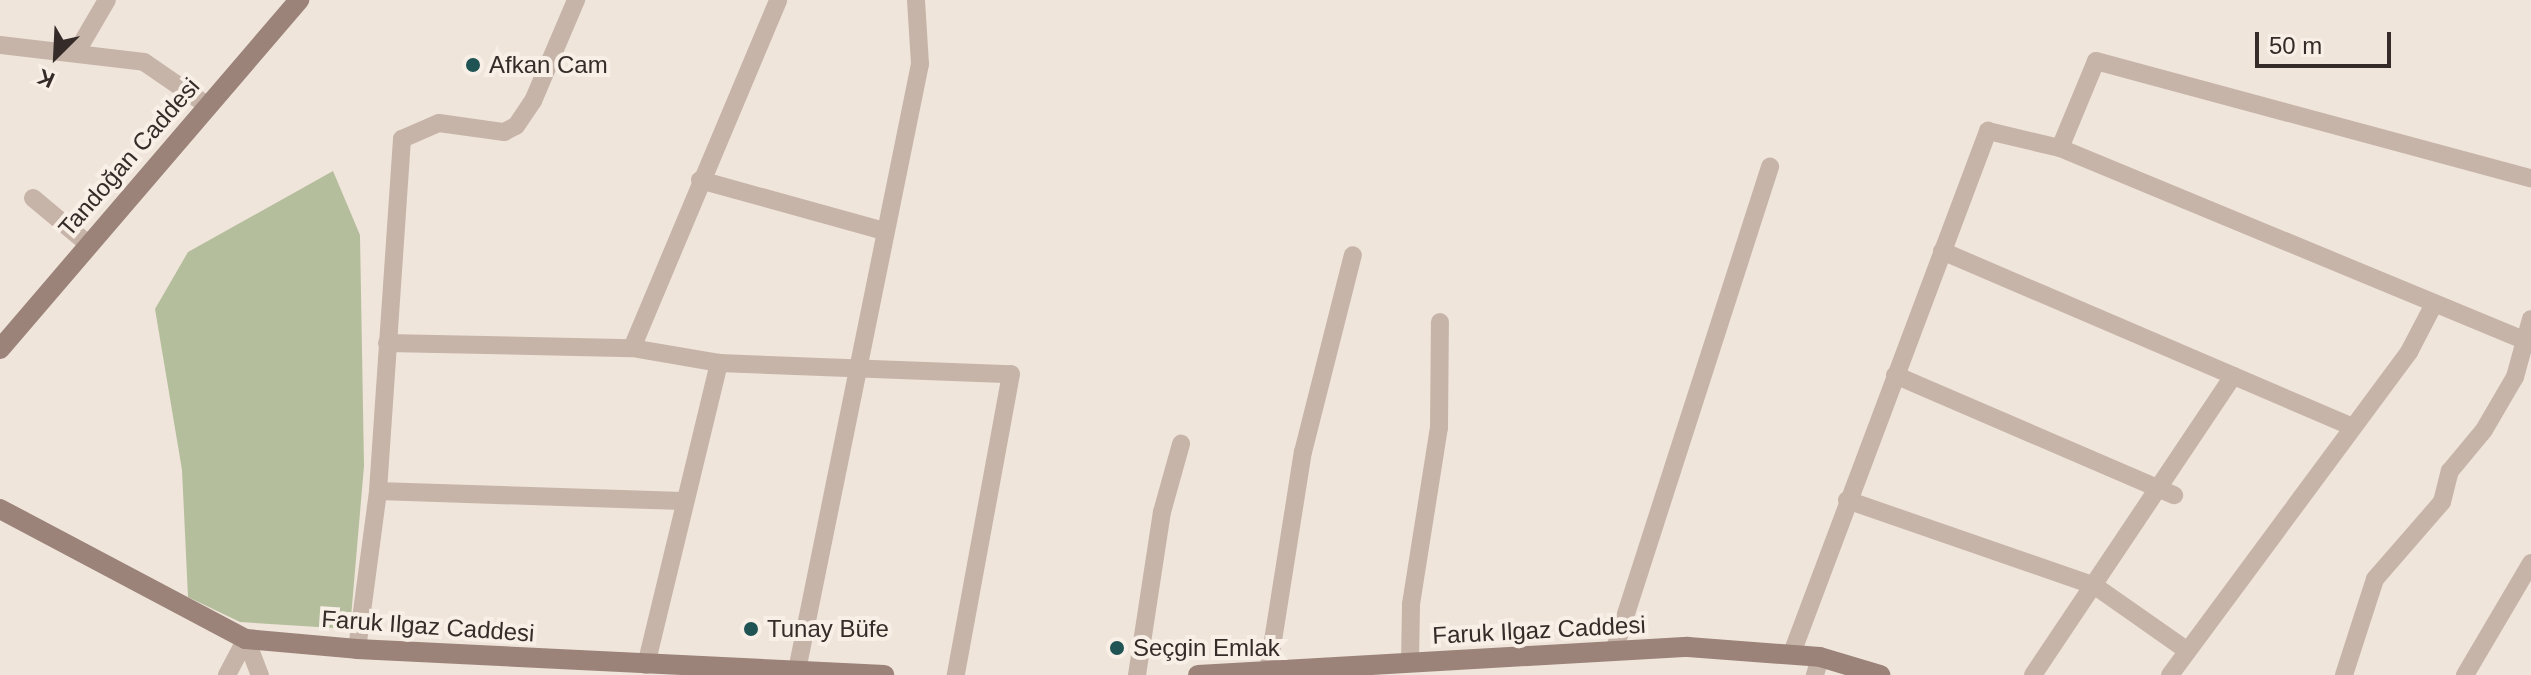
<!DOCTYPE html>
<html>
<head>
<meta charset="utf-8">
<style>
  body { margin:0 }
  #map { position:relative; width:2531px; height:675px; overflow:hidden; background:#f0e5db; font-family:Helvetica,sans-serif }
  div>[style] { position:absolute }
  .green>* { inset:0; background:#b5be9c }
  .street>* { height:18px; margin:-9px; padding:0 9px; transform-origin:9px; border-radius:9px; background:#c7b4a8 }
  .secondary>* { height:20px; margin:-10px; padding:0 10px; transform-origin:10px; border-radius:10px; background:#9b8379 }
  .dots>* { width:22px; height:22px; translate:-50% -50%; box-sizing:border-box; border:4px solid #f8efe7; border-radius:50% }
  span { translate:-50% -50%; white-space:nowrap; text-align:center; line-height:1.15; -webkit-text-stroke:8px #f8efe7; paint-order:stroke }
  .poi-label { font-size:24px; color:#352b28 }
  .left { translate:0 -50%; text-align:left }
  .street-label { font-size:24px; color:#352b28 }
  .north { position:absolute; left:16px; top:16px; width:80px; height:80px; -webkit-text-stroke:6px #f8efe7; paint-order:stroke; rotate:204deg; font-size:22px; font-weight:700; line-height:32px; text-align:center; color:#352b28 }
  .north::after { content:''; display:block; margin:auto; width:28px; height:36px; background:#352b28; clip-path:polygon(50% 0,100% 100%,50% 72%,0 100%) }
  .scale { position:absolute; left:2255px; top:32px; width:136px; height:36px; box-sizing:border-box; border:4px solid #352b28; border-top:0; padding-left:10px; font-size:24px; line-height:28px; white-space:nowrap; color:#352b28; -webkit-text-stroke:6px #f8efe7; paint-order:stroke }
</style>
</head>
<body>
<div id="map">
  <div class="green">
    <i style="clip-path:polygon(333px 171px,360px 235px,364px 466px,350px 629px,240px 622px,188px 597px,182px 470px,155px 309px,188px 252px)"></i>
  </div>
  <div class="street">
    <i style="left:0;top:45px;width:145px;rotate:6.7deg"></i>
    <i style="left:144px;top:62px;width:78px;rotate:34.5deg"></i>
    <i style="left:76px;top:53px;width:61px;rotate:-59.7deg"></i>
    <i style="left:2060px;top:148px;width:94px;rotate:-67.5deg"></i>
    <i style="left:2096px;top:61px;width:450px;rotate:15.1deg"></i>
    <i style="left:700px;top:180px;width:191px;rotate:15.5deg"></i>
    <i style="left:33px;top:198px;width:72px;rotate:39.9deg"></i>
    <i style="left:1942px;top:251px;width:445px;rotate:23.2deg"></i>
    <i style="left:387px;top:343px;width:245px;rotate:1.2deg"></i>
    <i style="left:632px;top:348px;width:88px;rotate:9.8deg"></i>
    <i style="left:719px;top:363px;width:292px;rotate:2.2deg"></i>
    <i style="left:1011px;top:374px;width:306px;rotate:100.4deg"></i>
    <i style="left:632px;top:348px;width:377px;rotate:-67.2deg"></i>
    <i style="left:1895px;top:375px;width:304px;rotate:23.3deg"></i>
    <i style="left:378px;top:491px;width:305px;rotate:1.9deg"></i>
    <i style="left:1847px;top:500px;width:262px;rotate:19.1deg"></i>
    <i style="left:2095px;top:586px;width:113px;rotate:35deg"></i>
    <i style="left:246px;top:639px;width:39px;rotate:69deg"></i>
    <i style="left:357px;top:649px;width:159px;rotate:-82.4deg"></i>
    <i style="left:378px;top:491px;width:353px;rotate:-86.1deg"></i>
    <i style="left:402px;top:139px;width:40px;rotate:-23.4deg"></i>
    <i style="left:439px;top:123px;width:66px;rotate:7.9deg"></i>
    <i style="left:504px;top:132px;width:13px;rotate:-27deg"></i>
    <i style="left:516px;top:126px;width:30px;rotate:-56deg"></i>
    <i style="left:533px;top:101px;width:110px;rotate:-66.9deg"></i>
    <i style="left:1614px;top:651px;width:509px;rotate:-72.14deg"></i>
    <i style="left:1792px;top:653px;width:558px;rotate:-69.42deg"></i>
    <i style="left:1988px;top:131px;width:74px;rotate:13.3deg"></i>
    <i style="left:2060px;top:148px;width:510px;rotate:22.49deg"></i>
    <i style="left:1410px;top:663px;width:59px;rotate:-89deg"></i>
    <i style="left:1411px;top:604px;width:178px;rotate:-81deg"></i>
    <i style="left:1439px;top:428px;width:106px;rotate:-89.5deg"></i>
    <i style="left:646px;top:665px;width:311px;rotate:-76.4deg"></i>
    <i style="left:1268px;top:672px;width:223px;rotate:-81deg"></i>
    <i style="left:1303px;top:452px;width:203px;rotate:-75.8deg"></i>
    <i style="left:227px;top:675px;width:41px;rotate:-62.2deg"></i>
    <i style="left:796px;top:675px;width:623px;rotate:-78.53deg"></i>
    <i style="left:920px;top:64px;width:64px;rotate:-93.6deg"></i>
    <i style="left:1137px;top:675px;width:165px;rotate:-81.3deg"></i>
    <i style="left:1162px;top:512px;width:71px;rotate:-74.4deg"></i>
    <i style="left:1815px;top:675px;width:19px;rotate:-74deg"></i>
    <i style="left:2033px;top:675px;width:360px;rotate:-56.2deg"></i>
    <i style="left:2170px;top:675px;width:402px;rotate:-53.5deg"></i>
    <i style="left:2409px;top:352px;width:54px;rotate:-62.5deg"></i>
    <i style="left:2344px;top:675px;width:101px;rotate:-72.1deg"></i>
    <i style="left:2375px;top:579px;width:102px;rotate:-49deg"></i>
    <i style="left:2442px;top:502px;width:32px;rotate:-76deg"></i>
    <i style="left:2450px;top:471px;width:53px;rotate:-50.3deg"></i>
    <i style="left:2484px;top:430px;width:61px;rotate:-59.7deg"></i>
    <i style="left:2515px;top:377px;width:60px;rotate:-74.6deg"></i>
    <i style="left:2465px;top:675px;width:130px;rotate:-59.5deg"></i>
  </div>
  <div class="secondary">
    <i style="left:0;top:349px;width:460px;rotate:-49.4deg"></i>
    <i style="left:0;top:509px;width:278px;rotate:27.9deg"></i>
    <i style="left:246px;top:639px;width:111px;rotate:5.1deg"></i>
    <i style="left:357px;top:649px;width:528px;rotate:2.82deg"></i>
    <i style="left:1198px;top:675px;width:491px;rotate:-3.3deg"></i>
    <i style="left:1688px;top:647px;width:132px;rotate:4.3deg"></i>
    <i style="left:1820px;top:657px;width:63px;rotate:16.7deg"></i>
  </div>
  <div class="dots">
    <i style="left:473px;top:65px;background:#1f5354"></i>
    <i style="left:751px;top:629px;background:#1f5354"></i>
    <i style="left:1117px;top:648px;background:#1f5354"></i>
  </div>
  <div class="poi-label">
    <span class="left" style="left:489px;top:65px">Afkan Cam</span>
    <span class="left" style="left:767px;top:629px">Tunay Büfe</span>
    <span class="left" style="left:1133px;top:648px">Seçgin Emlak</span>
  </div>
  <div class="street-label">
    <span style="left:129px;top:157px;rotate:-49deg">Tandoğan Caddesi</span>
    <span style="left:428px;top:626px;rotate:4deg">Faruk Ilgaz Caddesi</span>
    <span style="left:1539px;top:630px;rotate:-3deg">Faruk Ilgaz Caddesi</span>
  </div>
  <div class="north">K</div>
  <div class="scale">50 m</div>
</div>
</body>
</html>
